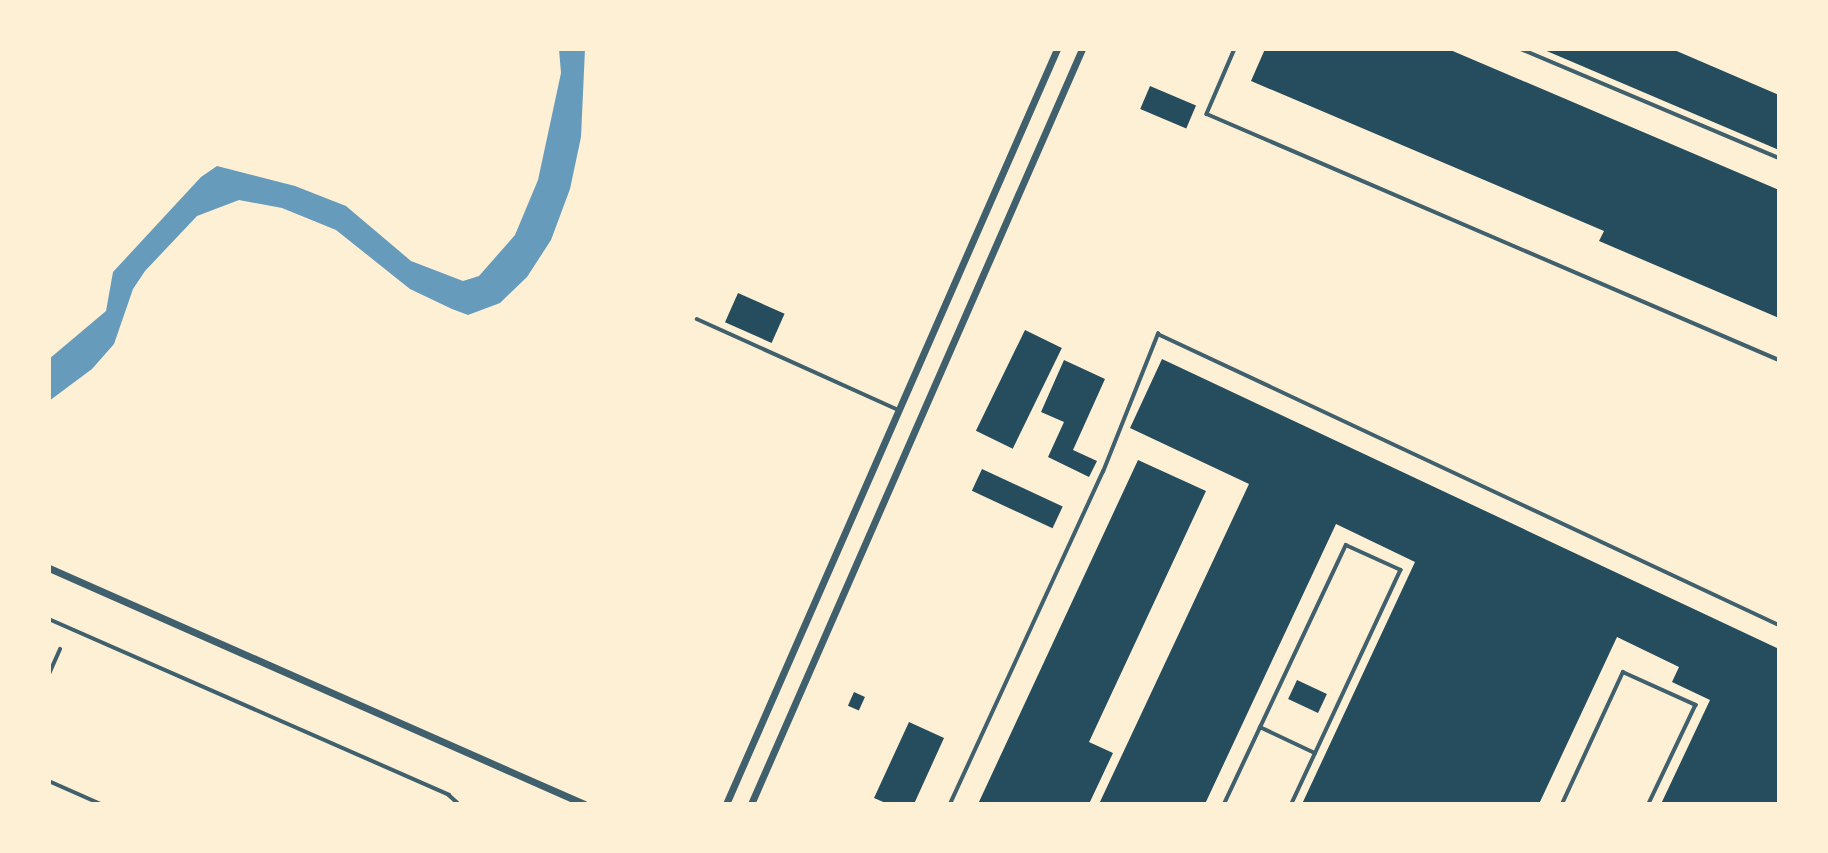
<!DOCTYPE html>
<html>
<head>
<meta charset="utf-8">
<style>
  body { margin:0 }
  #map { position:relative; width:1828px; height:853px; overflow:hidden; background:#fdf0d5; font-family:"PT Sans",sans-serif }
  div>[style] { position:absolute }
  .water>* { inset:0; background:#669bbc }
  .building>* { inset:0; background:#264d5e; transform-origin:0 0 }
  .service>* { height:3.5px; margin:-1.75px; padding:0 1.75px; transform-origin:1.75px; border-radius:1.75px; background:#3f606c }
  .minor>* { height:7px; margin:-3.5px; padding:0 3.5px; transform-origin:3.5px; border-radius:3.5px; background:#3f606c }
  span { translate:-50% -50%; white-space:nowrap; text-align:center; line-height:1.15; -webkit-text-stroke:5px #fdf0d5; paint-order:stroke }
  .frame { position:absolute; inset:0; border:51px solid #fdf0d5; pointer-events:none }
</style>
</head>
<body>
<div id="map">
  <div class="water">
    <i style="clip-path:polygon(559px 49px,585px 49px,581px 137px,570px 189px,551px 240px,527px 277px,500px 303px,468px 315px,452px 309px,410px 289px,336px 230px,282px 208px,239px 200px,197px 216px,145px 271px,133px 289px,114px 344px,92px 369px,49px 401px,49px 359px,106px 311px,113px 272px,201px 177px,217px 166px,295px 186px,346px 206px,411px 261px,463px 281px,479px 276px,515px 235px,538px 180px,561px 73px)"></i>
  </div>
  <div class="building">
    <i style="clip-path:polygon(1265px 49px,1448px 49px,1779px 190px,1779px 318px,1599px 241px,1604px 231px,1251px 81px)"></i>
    <i style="clip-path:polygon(1542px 49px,1672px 49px,1779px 95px,1779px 150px)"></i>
    <i style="left:1150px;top:86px;width:50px;height:25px;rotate:23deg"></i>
    <i style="left:738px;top:293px;width:51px;height:32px;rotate:24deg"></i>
    <i style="left:1025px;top:330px;width:41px;height:112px;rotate:26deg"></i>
    <i style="clip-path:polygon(1162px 359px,1779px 649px,1779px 804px,1661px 804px,1710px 700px,1672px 682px,1679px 667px,1617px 637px,1539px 804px,1302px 804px,1415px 562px,1336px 524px,1205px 804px,1099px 804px,1249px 484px,1130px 428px)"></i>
    <i style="clip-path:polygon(1064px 360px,1105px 379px,1073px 450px,1097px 461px,1089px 477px,1048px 457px,1064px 422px,1041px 412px)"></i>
    <i style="clip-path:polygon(1138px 460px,1206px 491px,1089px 742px,1113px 753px,1089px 804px,978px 804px)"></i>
    <i style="left:982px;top:469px;width:89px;height:24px;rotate:25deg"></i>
    <i style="left:1297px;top:680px;width:33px;height:21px;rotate:25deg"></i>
    <i style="left:854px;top:692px;width:12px;height:15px;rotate:24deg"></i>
    <i style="clip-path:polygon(909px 722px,944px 738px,914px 804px,888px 804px,874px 798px)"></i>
  </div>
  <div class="service">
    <i style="left:1235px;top:49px;width:71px;rotate:113.3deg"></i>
    <i style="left:1207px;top:114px;width:623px;rotate:23.27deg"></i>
    <i style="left:1521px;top:49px;width:280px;rotate:22.9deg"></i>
    <i style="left:697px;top:319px;width:222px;rotate:24.3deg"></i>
    <i style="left:49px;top:619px;width:437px;rotate:23.7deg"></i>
    <i style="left:449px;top:795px;width:13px;rotate:42deg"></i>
    <i style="left:49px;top:674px;width:27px;rotate:-66deg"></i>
    <i style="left:1260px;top:727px;width:61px;rotate:25.3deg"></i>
    <i style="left:49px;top:781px;width:57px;rotate:23.9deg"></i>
    <i style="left:950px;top:804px;width:366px;rotate:-65.3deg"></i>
    <i style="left:1103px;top:472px;width:149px;rotate:-68.3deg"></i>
    <i style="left:1158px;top:334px;width:686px;rotate:25.11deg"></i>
    <i style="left:1224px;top:804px;width:286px;rotate:-64.8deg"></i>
    <i style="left:1346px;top:545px;width:60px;rotate:24.4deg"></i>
    <i style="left:1401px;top:570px;width:258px;rotate:115deg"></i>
    <i style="left:1562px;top:804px;width:145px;rotate:-65.2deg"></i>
    <i style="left:1623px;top:672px;width:80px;rotate:24.3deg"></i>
    <i style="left:1696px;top:705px;width:110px;rotate:115.4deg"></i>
  </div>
  <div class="minor">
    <i style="left:49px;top:568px;width:585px;rotate:23.8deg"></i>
    <i style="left:726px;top:804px;width:824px;rotate:-66.33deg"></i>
    <i style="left:751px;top:804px;width:824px;rotate:-66.33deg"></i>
  </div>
  <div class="frame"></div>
</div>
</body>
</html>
